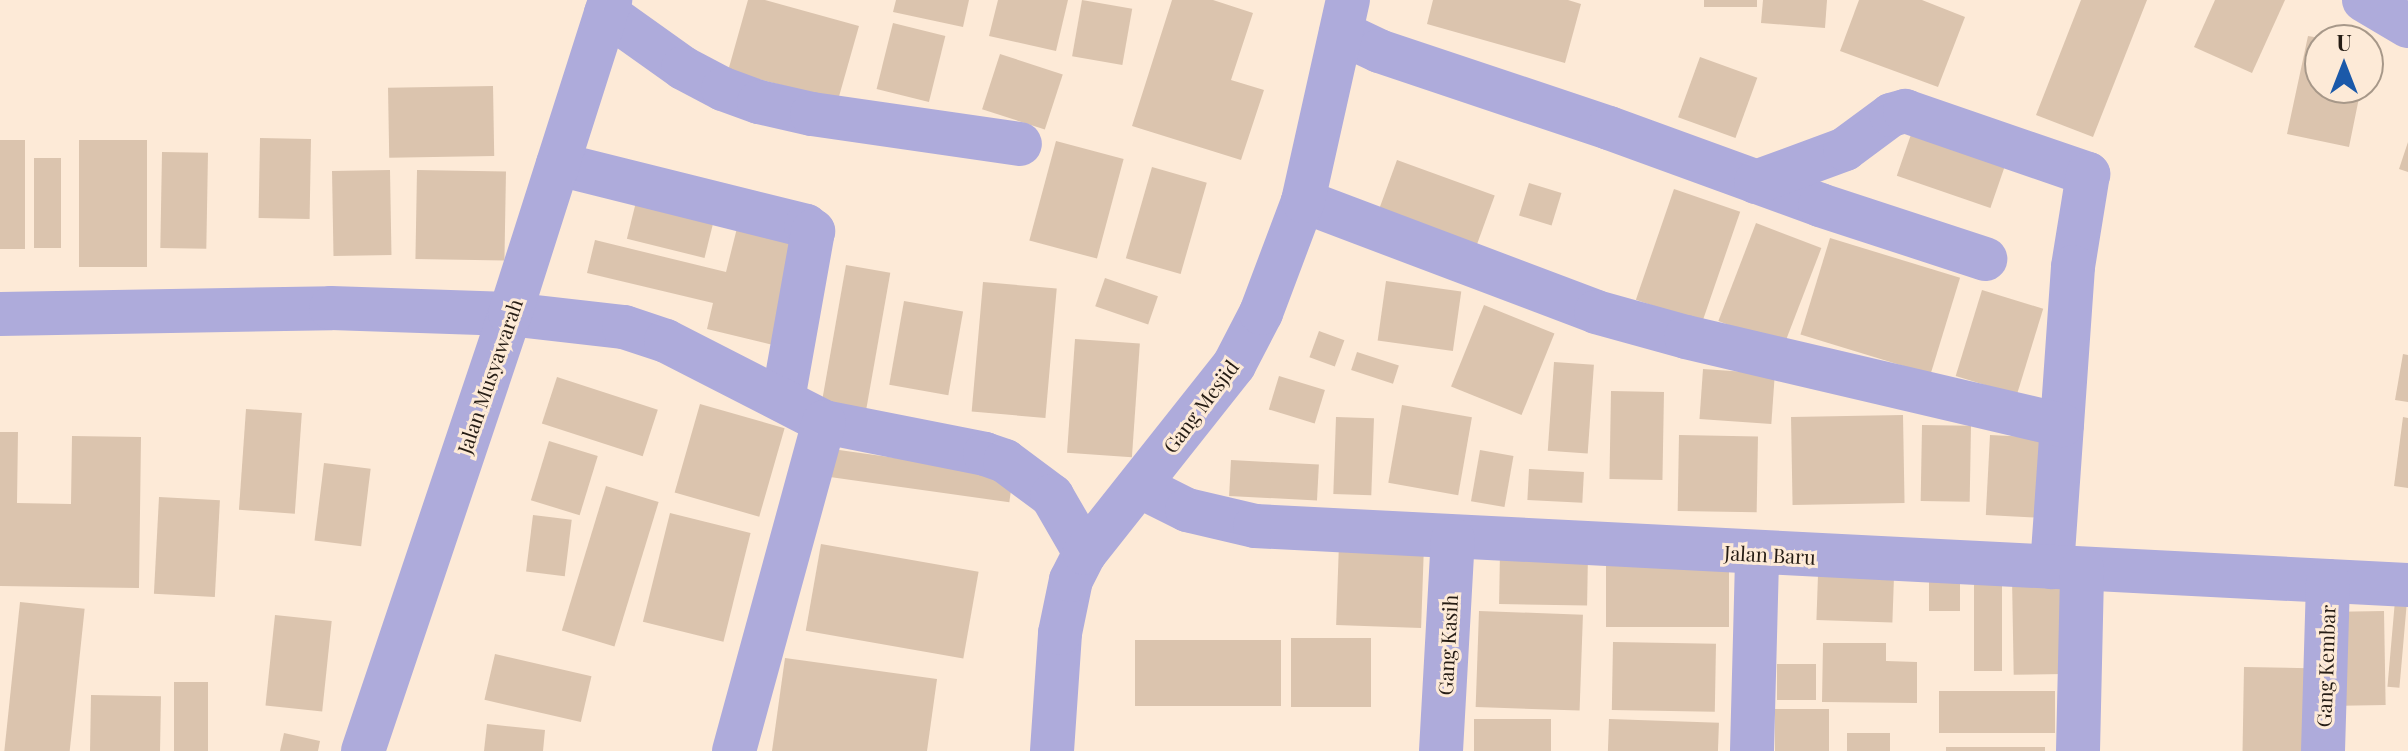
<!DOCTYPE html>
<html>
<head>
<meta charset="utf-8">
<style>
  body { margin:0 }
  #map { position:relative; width:2408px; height:751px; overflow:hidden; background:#fdead7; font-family:"Playfair Display",serif }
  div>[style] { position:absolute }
  .building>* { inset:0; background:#dbc4ae; transform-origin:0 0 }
  .street>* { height:44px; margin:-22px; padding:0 22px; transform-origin:22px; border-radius:22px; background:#aeabdb }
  span { translate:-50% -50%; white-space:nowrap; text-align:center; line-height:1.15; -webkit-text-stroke:6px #fdead7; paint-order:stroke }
  .street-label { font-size:20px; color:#251c14 }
  .north { position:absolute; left:2304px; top:24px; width:80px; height:80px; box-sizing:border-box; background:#fdead7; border:2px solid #a79889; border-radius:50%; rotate:0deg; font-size:22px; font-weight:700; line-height:32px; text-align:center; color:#251c14 }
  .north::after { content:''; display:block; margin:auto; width:28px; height:36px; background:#1b59a9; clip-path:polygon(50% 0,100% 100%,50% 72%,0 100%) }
</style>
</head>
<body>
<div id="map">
  <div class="building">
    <i style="clip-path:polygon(748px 0,765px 0,859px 26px,838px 100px,728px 71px)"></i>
    <i style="clip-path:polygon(896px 0,969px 0,963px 27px,893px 12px)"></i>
    <i style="clip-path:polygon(998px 0,1068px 0,1056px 51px,989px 36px)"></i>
    <i style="left:1082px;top:0;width:51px;height:57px;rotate:10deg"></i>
    <i style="clip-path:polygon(1172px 0,1213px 0,1253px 13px,1231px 80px,1264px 90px,1241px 160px,1132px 126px)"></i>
    <i style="clip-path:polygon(1433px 0,1568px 0,1581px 4px,1565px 63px,1427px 24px)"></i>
    <i style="left:1704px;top:0;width:53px;height:7px"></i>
    <i style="clip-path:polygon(1763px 0,1827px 0,1825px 28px,1761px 23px)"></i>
    <i style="clip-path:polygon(1859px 0,1922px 0,1965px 17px,1938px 87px,1840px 51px)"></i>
    <i style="clip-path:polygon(2081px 0,2147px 0,2093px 137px,2036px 115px)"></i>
    <i style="clip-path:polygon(2215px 0,2285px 0,2252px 73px,2194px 47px)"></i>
    <i style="left:893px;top:23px;width:54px;height:68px;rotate:14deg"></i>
    <i style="clip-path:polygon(2308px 36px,2320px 38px,2320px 88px,2361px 88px,2349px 147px,2287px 134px)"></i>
    <i style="left:1000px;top:54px;width:66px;height:58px;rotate:18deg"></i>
    <i style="left:1700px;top:57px;width:61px;height:64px;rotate:20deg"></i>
    <i style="left:493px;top:86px;width:70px;height:105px;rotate:89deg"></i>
    <i style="left:1916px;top:120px;width:99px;height:59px;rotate:19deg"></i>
    <i style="left:260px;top:138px;width:51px;height:80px;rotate:1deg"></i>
    <i style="left:0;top:140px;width:25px;height:109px"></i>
    <i style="left:79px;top:140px;width:68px;height:127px"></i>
    <i style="left:1056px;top:141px;width:70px;height:103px;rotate:15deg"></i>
    <i style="clip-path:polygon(2408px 142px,2408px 172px,2399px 169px)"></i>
    <i style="left:162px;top:152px;width:46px;height:96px;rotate:1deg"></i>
    <i style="left:34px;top:158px;width:27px;height:90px"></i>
    <i style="left:1397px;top:160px;width:104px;height:55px;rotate:20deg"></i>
    <i style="left:1152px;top:167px;width:57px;height:95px;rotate:16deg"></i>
    <i style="left:390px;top:170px;width:85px;height:58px;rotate:89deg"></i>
    <i style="left:417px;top:170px;width:89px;height:89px;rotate:1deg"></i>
    <i style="left:1529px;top:183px;width:34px;height:34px;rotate:17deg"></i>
    <i style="left:1674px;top:189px;width:70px;height:117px;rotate:19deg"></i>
    <i style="left:638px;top:194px;width:80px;height:46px;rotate:14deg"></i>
    <i style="left:1756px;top:223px;width:70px;height:105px;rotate:21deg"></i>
    <i style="clip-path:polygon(738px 224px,802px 239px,777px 346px,707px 329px,713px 303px,587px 273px,595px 240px,726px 272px)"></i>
    <i style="left:1830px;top:238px;width:136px;height:101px;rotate:17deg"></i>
    <i style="left:846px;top:265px;width:45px;height:138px;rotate:10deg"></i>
    <i style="left:1105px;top:278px;width:56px;height:30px;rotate:19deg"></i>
    <i style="left:1386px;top:281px;width:76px;height:60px;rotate:8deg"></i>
    <i style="left:983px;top:282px;width:74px;height:130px;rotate:5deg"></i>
    <i style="left:1982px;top:290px;width:64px;height:90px;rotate:17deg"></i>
    <i style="left:904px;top:301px;width:60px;height:85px;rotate:10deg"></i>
    <i style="left:1484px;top:305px;width:76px;height:88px;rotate:22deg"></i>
    <i style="left:1319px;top:331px;width:27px;height:28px;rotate:20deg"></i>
    <i style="left:1075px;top:339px;width:65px;height:114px;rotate:4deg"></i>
    <i style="left:1357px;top:352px;width:44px;height:19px;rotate:18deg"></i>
    <i style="clip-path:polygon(2403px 354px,2408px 355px,2408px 402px,2395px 400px)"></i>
    <i style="left:1554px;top:362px;width:40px;height:89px;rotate:4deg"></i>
    <i style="left:1703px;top:369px;width:72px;height:50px;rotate:4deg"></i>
    <i style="left:1279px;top:376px;width:48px;height:35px;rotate:17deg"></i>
    <i style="left:557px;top:377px;width:106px;height:49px;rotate:18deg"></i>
    <i style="left:1611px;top:391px;width:53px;height:88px;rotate:1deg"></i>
    <i style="left:700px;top:404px;width:88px;height:92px;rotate:16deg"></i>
    <i style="left:1402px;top:405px;width:71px;height:79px;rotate:10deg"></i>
    <i style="left:246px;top:409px;width:56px;height:101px;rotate:4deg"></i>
    <i style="left:1903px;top:415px;width:88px;height:112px;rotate:89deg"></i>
    <i style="left:1336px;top:417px;width:38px;height:77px;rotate:2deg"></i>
    <i style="clip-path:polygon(2403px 417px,2408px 418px,2408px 488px,2394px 486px)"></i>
    <i style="left:1922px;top:425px;width:49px;height:76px;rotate:1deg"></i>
    <i style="clip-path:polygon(0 432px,18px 432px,17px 503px,71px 504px,72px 436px,141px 437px,139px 588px,0 586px)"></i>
    <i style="left:1679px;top:435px;width:79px;height:76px;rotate:1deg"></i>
    <i style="left:1990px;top:435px;width:51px;height:80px;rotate:3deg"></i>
    <i style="left:549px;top:441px;width:51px;height:62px;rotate:17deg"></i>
    <i style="left:832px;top:449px;width:183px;height:28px;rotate:8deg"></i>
    <i style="left:1480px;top:450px;width:34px;height:52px;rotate:10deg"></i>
    <i style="left:1231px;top:460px;width:88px;height:36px;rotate:3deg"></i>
    <i style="left:324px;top:463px;width:47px;height:78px;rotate:7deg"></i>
    <i style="left:1529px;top:469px;width:55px;height:31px;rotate:3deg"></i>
    <i style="left:606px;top:486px;width:55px;height:151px;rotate:17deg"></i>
    <i style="left:159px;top:497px;width:61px;height:97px;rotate:3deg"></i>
    <i style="left:670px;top:513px;width:83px;height:112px;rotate:14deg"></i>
    <i style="left:533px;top:515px;width:39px;height:57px;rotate:7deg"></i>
    <i style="left:1339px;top:543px;width:85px;height:82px;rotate:2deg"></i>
    <i style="left:821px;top:544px;width:160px;height:88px;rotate:10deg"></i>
    <i style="left:1500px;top:552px;width:88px;height:52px;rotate:1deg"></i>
    <i style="left:1729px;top:564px;width:63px;height:123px;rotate:90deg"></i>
    <i style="left:1929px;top:572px;width:31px;height:39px"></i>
    <i style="left:1818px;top:575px;width:76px;height:45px;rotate:2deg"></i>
    <i style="left:2062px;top:577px;width:97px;height:50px;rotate:89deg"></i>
    <i style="left:1974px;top:582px;width:28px;height:89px"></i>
    <i style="left:2396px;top:589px;width:12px;height:98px;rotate:5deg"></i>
    <i style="left:20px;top:602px;width:65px;height:150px;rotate:6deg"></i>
    <i style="left:1479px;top:611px;width:104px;height:96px;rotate:2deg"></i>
    <i style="left:2384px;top:611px;width:94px;height:45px;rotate:89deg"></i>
    <i style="left:275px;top:615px;width:57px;height:91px;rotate:6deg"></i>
    <i style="left:1291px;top:638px;width:80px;height:69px"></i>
    <i style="left:1281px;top:640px;width:66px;height:146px;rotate:90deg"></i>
    <i style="left:1613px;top:642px;width:103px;height:68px;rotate:1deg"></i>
    <i style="clip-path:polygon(1823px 643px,1886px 643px,1886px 661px,1917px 662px,1917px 703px,1822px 702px)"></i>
    <i style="left:495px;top:654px;width:99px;height:47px;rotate:13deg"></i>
    <i style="clip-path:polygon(785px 658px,937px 679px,927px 751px,772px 751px)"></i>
    <i style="left:1777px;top:664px;width:39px;height:36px"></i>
    <i style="left:2244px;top:667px;width:65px;height:84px;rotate:1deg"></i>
    <i style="left:174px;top:682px;width:34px;height:69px"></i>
    <i style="left:1939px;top:691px;width:116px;height:42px"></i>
    <i style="left:91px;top:695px;width:70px;height:56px;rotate:1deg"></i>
    <i style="left:1775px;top:709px;width:54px;height:42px"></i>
    <i style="left:1474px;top:719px;width:77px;height:32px"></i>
    <i style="left:1609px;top:719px;width:110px;height:32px;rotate:2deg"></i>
    <i style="clip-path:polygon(487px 724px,545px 730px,543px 751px,484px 751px)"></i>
    <i style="clip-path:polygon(284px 733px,320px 741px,318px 751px,280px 751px)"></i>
    <i style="left:1890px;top:733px;width:18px;height:43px;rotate:90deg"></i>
    <i style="left:1946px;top:747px;width:99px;height:4px"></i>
  </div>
  <div class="street">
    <i style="left:2364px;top:0;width:51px;rotate:30.6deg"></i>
    <i style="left:606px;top:13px;width:95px;rotate:35.5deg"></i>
    <i style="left:683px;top:68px;width:45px;rotate:27.7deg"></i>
    <i style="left:723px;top:89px;width:38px;rotate:20deg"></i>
    <i style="left:759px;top:102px;width:54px;rotate:12.8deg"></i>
    <i style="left:812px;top:114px;width:210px;rotate:8.2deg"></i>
    <i style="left:1341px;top:33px;width:42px;rotate:25.3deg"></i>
    <i style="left:1379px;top:51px;width:243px;rotate:18.5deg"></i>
    <i style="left:1609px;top:128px;width:225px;rotate:20deg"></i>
    <i style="left:1820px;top:205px;width:174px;rotate:18.1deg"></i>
    <i style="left:558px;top:164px;width:256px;rotate:14deg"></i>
    <i style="left:806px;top:226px;width:9px;rotate:36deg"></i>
    <i style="left:813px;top:231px;width:172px;rotate:100.1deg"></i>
    <i style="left:1756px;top:182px;width:95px;rotate:-20.3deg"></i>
    <i style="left:1845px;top:149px;width:57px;rotate:-36.5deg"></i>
    <i style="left:1891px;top:115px;width:15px;rotate:-16deg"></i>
    <i style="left:1905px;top:111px;width:194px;rotate:19deg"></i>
    <i style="left:2088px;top:174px;width:94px;rotate:99.2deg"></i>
    <i style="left:2073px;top:267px;width:301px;rotate:94deg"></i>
    <i style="left:1303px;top:201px;width:313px;rotate:20.7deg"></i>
    <i style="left:1596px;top:312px;width:93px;rotate:15.5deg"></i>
    <i style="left:1686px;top:337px;width:386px;rotate:13.2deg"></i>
    <i style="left:0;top:314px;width:331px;rotate:-1deg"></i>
    <i style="left:331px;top:308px;width:179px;rotate:1.9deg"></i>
    <i style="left:510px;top:314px;width:115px;rotate:6.5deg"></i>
    <i style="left:624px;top:327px;width:44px;rotate:18.4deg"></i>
    <i style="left:666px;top:341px;width:178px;rotate:27.1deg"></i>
    <i style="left:824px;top:422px;width:164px;rotate:11.2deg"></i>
    <i style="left:985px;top:454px;width:21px;rotate:19deg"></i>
    <i style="left:1005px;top:461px;width:59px;rotate:36.7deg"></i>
    <i style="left:1052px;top:496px;width:66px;rotate:59.9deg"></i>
    <i style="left:1139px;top:486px;width:54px;rotate:26.6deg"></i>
    <i style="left:1187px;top:510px;width:70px;rotate:13.2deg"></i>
    <i style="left:1255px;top:526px;width:1155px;rotate:2.93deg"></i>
    <i style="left:363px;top:751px;width:461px;rotate:-71.4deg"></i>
    <i style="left:510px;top:314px;width:330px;rotate:-72.3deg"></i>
    <i style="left:734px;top:751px;width:341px;rotate:-74.7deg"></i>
    <i style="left:1052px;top:751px;width:118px;rotate:-86.1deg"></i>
    <i style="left:1060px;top:633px;width:54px;rotate:-78.3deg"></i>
    <i style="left:1071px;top:580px;width:30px;rotate:-63deg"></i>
    <i style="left:1085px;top:553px;width:240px;rotate:-51.6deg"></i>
    <i style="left:1234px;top:365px;width:59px;rotate:-62.6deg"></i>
    <i style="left:1261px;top:313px;width:120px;rotate:-69.4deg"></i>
    <i style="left:1303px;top:201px;width:206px;rotate:-77.4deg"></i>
    <i style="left:1441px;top:751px;width:212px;rotate:-86.8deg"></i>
    <i style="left:1752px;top:751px;width:197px;rotate:-88.5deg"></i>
    <i style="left:2078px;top:751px;width:182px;rotate:-88.7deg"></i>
    <i style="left:2323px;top:751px;width:170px;rotate:-88.3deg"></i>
  </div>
  <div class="street-label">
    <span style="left:489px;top:376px;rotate:-71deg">Jalan Musyawarah</span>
    <span style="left:1200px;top:406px;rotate:-53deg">Gang Mesjid</span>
    <span style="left:1770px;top:554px;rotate:3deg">Jalan Baru</span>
    <span style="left:1447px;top:645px;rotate:-87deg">Gang Kasih</span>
    <span style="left:2325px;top:666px;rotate:-88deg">Gang Kembar</span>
  </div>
  <div class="north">U</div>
</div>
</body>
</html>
